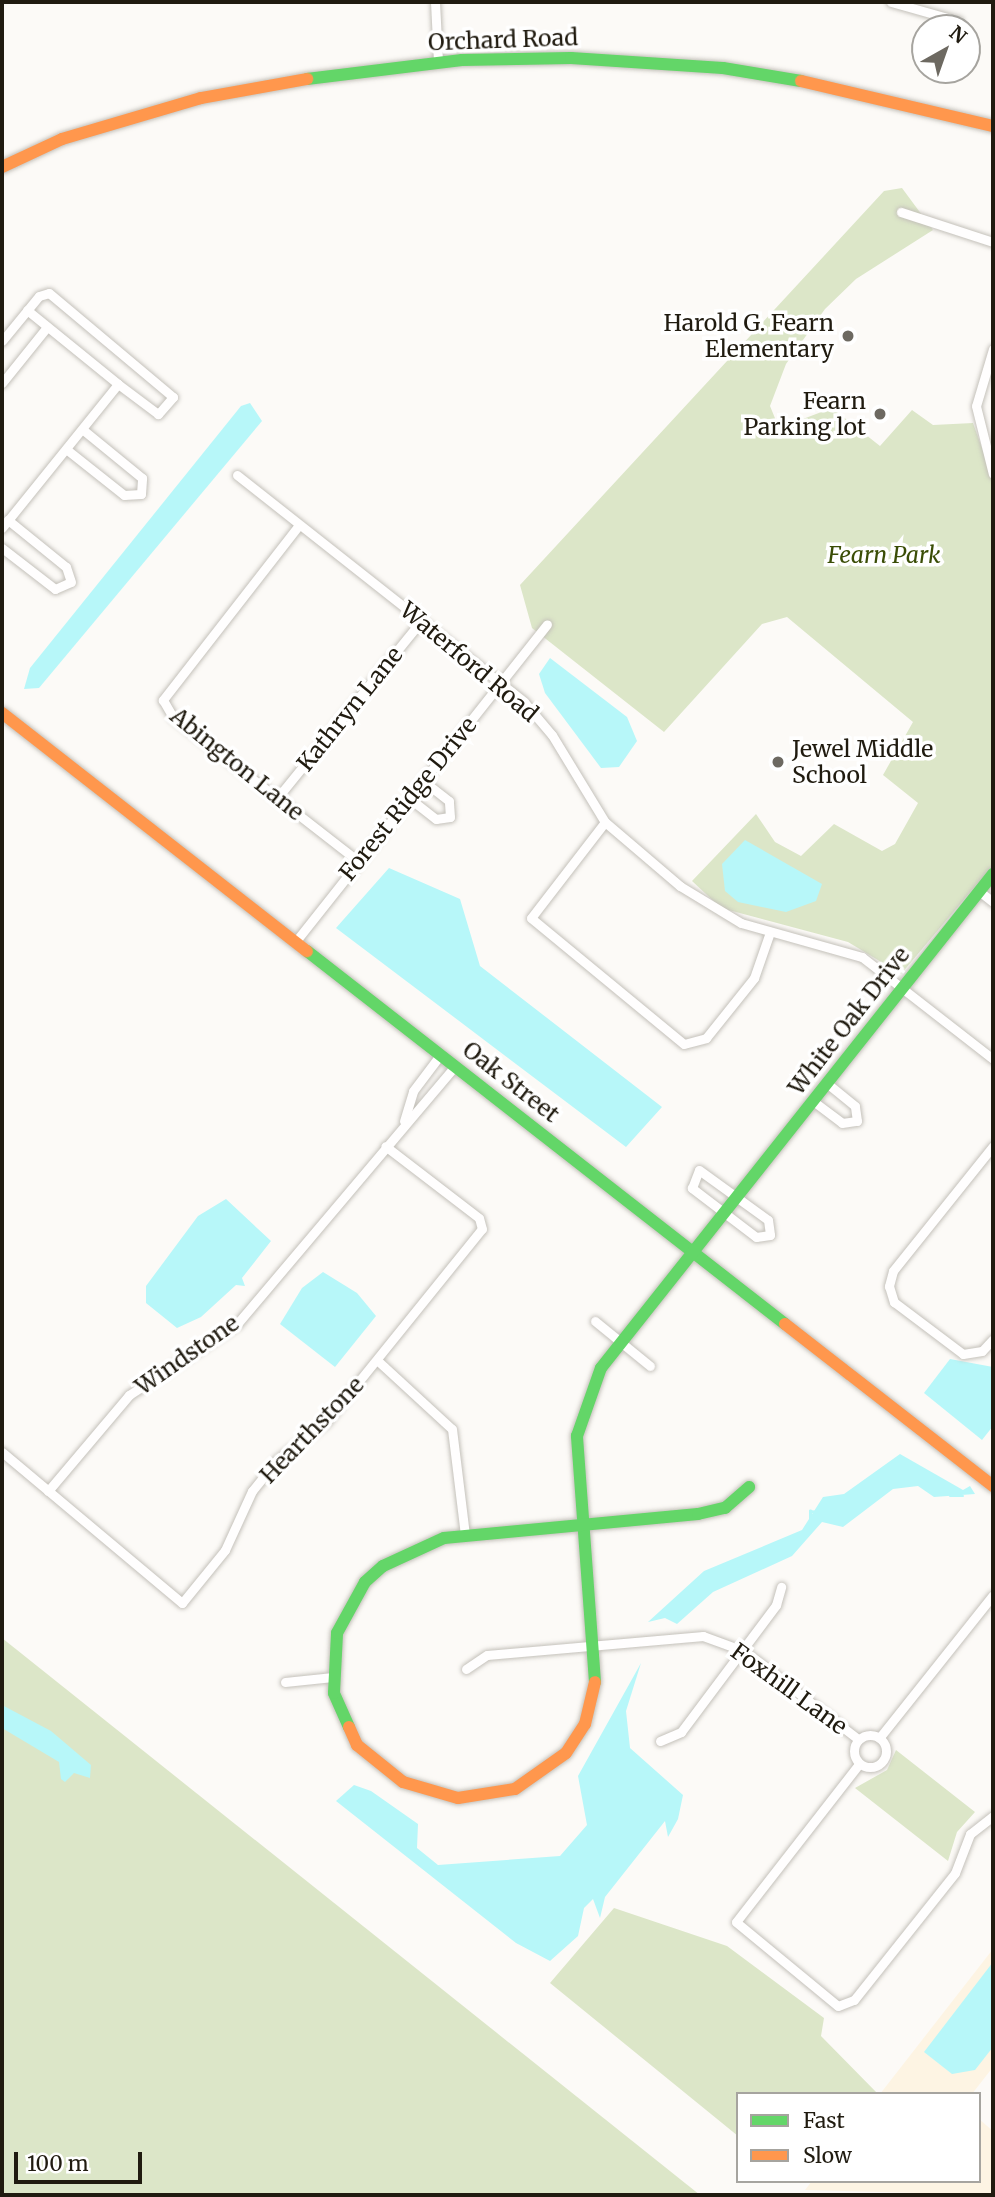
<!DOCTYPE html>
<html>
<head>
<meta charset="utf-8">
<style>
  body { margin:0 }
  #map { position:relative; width:995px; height:2197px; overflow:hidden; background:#fcfaf7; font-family:Merriweather,serif }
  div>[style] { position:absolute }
  .built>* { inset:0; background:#fdf4e3 }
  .green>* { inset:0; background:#dce6c8 }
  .water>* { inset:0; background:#b7f7f9 }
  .stream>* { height:2.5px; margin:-1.25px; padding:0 1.25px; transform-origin:1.25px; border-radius:1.25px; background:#b7f7f9 }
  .roads { filter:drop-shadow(0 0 2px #c4c1ba) drop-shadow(0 0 2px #c4c1ba) }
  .street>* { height:9px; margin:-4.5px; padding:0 4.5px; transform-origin:4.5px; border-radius:4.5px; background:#fffefe }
  .street>.ring { margin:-4.5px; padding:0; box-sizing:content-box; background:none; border:9px solid #fffefe; border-radius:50% }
  .fast>* { height:12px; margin:-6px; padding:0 6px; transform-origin:6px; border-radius:6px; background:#63d668 }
  .slow>* { height:12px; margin:-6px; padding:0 6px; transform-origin:6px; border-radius:6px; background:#ff974d }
  .dots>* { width:19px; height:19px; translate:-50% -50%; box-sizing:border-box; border:4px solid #fff; border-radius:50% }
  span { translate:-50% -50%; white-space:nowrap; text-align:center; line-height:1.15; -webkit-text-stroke:7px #fff; paint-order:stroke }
  .street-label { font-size:23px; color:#201b10 }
  .poi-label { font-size:23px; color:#201b10 }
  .right { translate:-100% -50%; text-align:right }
  .left { translate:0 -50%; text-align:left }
  .park-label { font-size:23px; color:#3a4d06; font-style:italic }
  .frame { position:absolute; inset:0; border:4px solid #201b10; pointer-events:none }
  .legend { position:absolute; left:736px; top:2092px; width:245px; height:91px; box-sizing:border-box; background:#fff; border:2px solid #a6a49f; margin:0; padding:9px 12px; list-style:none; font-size:21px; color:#201b10 }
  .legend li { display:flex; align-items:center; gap:14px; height:35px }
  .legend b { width:35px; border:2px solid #a6a49f }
  .north { position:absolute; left:911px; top:14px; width:70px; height:70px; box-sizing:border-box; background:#fff; border:2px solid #a6a49f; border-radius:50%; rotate:40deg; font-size:19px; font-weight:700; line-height:28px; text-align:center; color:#201b10 }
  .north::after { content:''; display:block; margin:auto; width:24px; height:32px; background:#6d6961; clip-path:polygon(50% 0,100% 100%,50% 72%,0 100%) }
  .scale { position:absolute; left:14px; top:2152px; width:128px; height:32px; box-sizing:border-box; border:4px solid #201b10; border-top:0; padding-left:9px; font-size:21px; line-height:24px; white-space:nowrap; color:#201b10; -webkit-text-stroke:5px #fff; paint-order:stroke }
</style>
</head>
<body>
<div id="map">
  <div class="built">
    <i style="clip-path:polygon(993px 1949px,993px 2067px,972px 2094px,880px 2094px)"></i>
    <i style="clip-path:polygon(979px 2119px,993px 2131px,993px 2195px,805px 2190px,812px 2181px,979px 2181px)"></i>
  </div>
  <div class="green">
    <i style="clip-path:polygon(902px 188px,933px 230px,856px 279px,825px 309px,786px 364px,770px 406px,779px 428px,832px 408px,880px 446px,912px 410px,933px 425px,973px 423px,993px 479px,993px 865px,901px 974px,848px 942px,721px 908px,692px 881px,756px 814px,775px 842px,801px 856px,834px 824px,882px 851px,895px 844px,918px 803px,883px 775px,913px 722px,787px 617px,762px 624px,664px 732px,532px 628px,520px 585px,884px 191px)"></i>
    <i style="clip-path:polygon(2px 1638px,700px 2195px,2px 2195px)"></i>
    <i style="clip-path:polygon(896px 1750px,975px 1812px,957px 1832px,948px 1861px,855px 1788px,887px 1770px)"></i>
    <i style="clip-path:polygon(614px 1908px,727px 1946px,824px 2018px,821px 2036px,878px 2094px,738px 2094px,738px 2136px,550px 1983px)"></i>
  </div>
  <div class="water">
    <i style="clip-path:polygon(250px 403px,262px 421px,39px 688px,24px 689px,30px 668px,241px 406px)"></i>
    <i style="clip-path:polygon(550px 658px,627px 717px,637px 741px,619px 767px,601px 768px,545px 693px,539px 674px)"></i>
    <i style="clip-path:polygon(745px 840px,822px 884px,816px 901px,786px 912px,738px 902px,725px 891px,722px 864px)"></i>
    <i style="clip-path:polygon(389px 868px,460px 899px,480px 966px,662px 1107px,626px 1147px,336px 928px)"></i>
    <i style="clip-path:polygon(226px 1199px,271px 1241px,242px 1278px,245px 1286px,236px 1285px,201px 1317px,177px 1328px,146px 1303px,146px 1286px,198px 1216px)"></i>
    <i style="clip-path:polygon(323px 1272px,357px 1293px,376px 1316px,335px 1367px,280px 1324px,302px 1288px)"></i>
    <i style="clip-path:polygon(950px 1359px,993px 1367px,993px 1426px,982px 1440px,924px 1393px)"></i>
    <i style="clip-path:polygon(900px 1454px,963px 1490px,970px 1486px,975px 1494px,934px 1497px,918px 1486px,893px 1489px,843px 1527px,822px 1522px,792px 1556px,713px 1592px,677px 1624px,665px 1618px,648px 1622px,704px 1571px,802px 1530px,823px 1497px,844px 1494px)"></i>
    <i style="clip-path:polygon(641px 1663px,626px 1711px,630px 1748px,683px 1795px,678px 1819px,668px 1837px,665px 1821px,605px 1897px,600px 1918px,593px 1899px,584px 1908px,578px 1936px,550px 1961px,516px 1943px,336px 1801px,354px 1785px,371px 1791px,418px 1824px,417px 1848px,438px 1865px,560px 1856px,587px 1825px,578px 1776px)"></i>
    <i style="clip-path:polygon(2px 1705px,51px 1731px,91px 1765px,90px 1778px,74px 1773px,65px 1782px,61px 1779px,59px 1762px,2px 1728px)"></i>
    <i style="clip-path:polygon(993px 1962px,993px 2047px,975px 2070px,952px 2074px,924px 2052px)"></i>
  </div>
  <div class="stream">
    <i style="left:950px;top:1496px;width:13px"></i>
    <i style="left:810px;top:1521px;width:10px;rotate:-90deg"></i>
    <i style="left:810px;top:1511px;width:7px;rotate:8deg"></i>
  </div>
  <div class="roads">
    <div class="street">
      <i style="left:435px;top:2px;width:60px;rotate:87.1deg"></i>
      <i style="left:891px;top:2px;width:70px;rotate:15.8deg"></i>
      <i style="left:901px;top:212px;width:97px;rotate:18.1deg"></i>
      <i style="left:27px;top:310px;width:117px;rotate:39.1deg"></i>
      <i style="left:2px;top:341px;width:58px;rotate:-50.6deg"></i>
      <i style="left:39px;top:296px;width:10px;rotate:-17deg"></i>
      <i style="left:49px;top:293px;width:162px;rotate:40deg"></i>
      <i style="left:173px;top:397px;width:23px;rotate:131deg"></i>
      <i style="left:158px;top:414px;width:50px;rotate:-143.1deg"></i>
      <i style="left:118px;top:384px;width:185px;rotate:128.9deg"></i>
      <i style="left:993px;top:349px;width:59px;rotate:106.6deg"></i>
      <i style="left:976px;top:406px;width:70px;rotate:76deg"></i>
      <i style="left:2px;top:383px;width:72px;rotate:-51.2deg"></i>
      <i style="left:66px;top:449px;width:74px;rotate:38.4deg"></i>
      <i style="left:124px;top:495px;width:17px;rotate:-3deg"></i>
      <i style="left:141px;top:494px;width:16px;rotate:-86deg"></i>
      <i style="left:142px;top:478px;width:77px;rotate:-140.8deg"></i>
      <i style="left:237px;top:475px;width:366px;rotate:38.3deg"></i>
      <i style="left:524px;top:702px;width:43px;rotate:49.7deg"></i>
      <i style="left:552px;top:735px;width:102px;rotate:58.7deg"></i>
      <i style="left:605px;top:822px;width:99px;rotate:40.5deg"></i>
      <i style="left:680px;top:886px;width:71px;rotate:31.2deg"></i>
      <i style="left:741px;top:923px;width:126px;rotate:15.7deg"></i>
      <i style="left:862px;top:957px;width:166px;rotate:37.9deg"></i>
      <i style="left:299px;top:525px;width:222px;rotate:127.9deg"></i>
      <i style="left:163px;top:700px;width:20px;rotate:60deg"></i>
      <i style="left:173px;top:717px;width:234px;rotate:37.9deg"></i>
      <i style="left:2px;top:548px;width:67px;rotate:37.7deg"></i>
      <i style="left:55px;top:589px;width:17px;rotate:-24deg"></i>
      <i style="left:71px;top:582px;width:16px;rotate:-108deg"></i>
      <i style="left:66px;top:567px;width:75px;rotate:-141deg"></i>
      <i style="left:278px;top:797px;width:227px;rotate:-50.9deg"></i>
      <i style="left:409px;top:798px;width:34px;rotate:38deg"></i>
      <i style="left:436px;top:819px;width:14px;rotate:-8deg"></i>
      <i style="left:450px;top:817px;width:16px;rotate:-94deg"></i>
      <i style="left:449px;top:801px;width:33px;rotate:-142deg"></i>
      <i style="left:605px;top:822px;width:121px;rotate:127.6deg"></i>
      <i style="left:531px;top:918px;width:198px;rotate:39.5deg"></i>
      <i style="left:684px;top:1044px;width:23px;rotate:-15deg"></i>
      <i style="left:706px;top:1038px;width:77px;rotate:-51.3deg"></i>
      <i style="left:754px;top:978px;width:49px;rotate:-70.8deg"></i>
      <i style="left:979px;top:891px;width:18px;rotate:38deg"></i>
      <i style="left:296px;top:941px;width:404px;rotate:-51.6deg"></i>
      <i style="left:813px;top:1101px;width:36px;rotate:37deg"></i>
      <i style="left:842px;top:1123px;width:15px;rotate:-8deg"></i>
      <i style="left:857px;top:1121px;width:15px;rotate:-98deg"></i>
      <i style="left:855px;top:1106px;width:36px;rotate:-141deg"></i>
      <i style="left:404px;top:1121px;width:31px;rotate:-73deg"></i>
      <i style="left:413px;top:1091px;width:46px;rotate:-52.9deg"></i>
      <i style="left:993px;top:1146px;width:160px;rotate:128.7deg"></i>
      <i style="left:893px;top:1271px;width:16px;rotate:105deg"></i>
      <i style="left:889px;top:1286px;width:17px;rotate:73deg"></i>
      <i style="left:894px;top:1302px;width:86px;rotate:37deg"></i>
      <i style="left:963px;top:1354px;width:19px;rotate:-9deg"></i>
      <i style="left:982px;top:1351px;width:16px;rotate:-47deg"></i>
      <i style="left:699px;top:1170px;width:85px;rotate:35.9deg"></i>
      <i style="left:768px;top:1220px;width:15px;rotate:82deg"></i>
      <i style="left:770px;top:1235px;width:14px;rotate:172deg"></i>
      <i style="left:756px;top:1237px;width:81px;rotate:-142.6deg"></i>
      <i style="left:692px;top:1188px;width:19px;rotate:-69deg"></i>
      <i style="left:595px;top:1321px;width:71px;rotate:39.3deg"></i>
      <i style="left:378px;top:1361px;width:100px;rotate:42.6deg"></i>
      <i style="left:452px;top:1429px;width:107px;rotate:83deg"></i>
      <i style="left:2px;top:1452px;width:235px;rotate:40deg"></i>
      <i style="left:182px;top:1603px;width:68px;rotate:-50.9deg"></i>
      <i style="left:225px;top:1550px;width:65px;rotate:-65.4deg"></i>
      <i style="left:252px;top:1491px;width:40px;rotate:-51deg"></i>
      <i style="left:277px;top:1460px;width:62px;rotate:-37.8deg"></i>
      <i style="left:326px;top:1422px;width:248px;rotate:-51.1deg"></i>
      <i style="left:482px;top:1229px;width:11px;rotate:-105deg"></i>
      <i style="left:479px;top:1218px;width:118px;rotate:-142.5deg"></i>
      <i style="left:48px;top:1491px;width:126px;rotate:-49.8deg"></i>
      <i style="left:129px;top:1395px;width:129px;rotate:-33.3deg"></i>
      <i style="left:237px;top:1324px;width:338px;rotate:-49.8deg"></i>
      <i style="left:466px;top:1669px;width:25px;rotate:-34deg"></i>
      <i style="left:487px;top:1655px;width:217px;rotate:-5deg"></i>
      <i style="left:703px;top:1636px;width:44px;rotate:20.1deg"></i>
      <i style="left:744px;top:1651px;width:144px;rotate:37.7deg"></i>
      <i style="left:285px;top:1682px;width:48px;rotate:-5.9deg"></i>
      <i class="ring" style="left:854px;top:1735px;width:23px;height:23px"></i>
      <i style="left:880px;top:1737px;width:181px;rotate:-51.5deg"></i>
      <i style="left:660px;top:1741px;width:23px;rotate:-23deg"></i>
      <i style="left:681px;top:1732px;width:159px;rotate:-53.2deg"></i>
      <i style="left:776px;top:1605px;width:19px;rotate:-74deg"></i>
      <i style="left:859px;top:1764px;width:200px;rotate:127.9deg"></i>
      <i style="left:736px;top:1922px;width:132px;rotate:39.5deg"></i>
      <i style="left:838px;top:2006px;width:17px;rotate:-21deg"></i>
      <i style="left:854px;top:2000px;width:162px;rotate:-51.5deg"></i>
      <i style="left:955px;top:1873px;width:42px;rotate:-69deg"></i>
      <i style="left:970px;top:1834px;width:29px;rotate:-38deg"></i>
    </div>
    <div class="fast">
      <i style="left:307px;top:79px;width:156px;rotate:-7deg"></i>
      <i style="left:462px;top:60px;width:109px;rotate:-1.1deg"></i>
      <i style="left:571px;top:58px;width:152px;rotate:3.8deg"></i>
      <i style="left:723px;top:68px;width:79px;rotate:9.5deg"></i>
      <i style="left:307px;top:951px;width:606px;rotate:37.97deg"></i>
      <i style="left:595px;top:1682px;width:247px;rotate:-94.2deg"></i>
      <i style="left:577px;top:1436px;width:72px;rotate:-70.6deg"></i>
      <i style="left:601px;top:1368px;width:631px;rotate:-51.57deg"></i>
      <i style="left:349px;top:1727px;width:37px;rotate:-114deg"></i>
      <i style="left:334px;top:1693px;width:60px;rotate:-87.1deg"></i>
      <i style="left:337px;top:1633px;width:58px;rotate:-61.2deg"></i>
      <i style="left:365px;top:1582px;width:24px;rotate:-42deg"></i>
      <i style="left:383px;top:1566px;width:67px;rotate:-24.7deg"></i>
      <i style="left:444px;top:1538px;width:255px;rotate:-5.4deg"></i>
      <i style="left:698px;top:1514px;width:28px;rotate:-13deg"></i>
      <i style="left:725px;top:1508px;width:32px;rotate:-41deg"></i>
    </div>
    <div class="slow">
      <i style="left:801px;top:81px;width:197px;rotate:13.2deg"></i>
      <i style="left:2px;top:167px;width:66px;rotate:-25deg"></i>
      <i style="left:62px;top:139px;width:145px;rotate:-16.4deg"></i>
      <i style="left:201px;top:98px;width:108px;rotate:-10.2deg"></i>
      <i style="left:2px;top:713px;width:387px;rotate:38deg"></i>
      <i style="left:785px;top:1324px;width:264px;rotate:37.9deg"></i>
      <i style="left:349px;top:1727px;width:20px;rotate:66deg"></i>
      <i style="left:357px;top:1745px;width:59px;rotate:38.8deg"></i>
      <i style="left:403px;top:1782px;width:57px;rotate:16.2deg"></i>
      <i style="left:458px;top:1798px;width:58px;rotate:-9deg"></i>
      <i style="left:515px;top:1789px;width:62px;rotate:-35.2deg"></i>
      <i style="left:566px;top:1753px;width:35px;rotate:-57deg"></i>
      <i style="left:585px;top:1724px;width:43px;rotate:-76.6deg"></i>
    </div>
  </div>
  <div class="dots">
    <i style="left:848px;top:336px;background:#6d6961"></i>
    <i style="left:880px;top:414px;background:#6d6961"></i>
    <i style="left:778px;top:762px;background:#6d6961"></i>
  </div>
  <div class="street-label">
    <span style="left:503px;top:40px;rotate:-2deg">Orchard Road</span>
    <span style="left:469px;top:662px;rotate:40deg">Waterford Road</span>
    <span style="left:350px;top:709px;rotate:-51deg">Kathryn Lane</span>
    <span style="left:237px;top:764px;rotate:39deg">Abington Lane</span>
    <span style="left:408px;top:799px;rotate:-51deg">Forest Ridge Drive</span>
    <span style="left:849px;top:1021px;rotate:-52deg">White Oak Drive</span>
    <span style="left:511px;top:1082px;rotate:38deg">Oak Street</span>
    <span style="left:187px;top:1355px;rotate:-35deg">Windstone</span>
    <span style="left:312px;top:1430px;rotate:-46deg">Hearthstone</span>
    <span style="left:789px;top:1689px;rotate:36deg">Foxhill Lane</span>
  </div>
  <div class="poi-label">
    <span class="right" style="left:834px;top:336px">Harold G. Fearn<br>Elementary</span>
    <span class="right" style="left:866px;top:414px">Fearn<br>Parking lot</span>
    <span class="left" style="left:792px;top:762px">Jewel Middle<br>School</span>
  </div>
  <div class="park-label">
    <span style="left:884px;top:555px">Fearn Park</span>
  </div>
  <div class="frame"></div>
  <ul class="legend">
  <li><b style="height:9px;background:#63d668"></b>Fast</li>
  <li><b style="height:9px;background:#ff974d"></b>Slow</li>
  </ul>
  <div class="north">N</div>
  <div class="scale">100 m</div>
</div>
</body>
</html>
